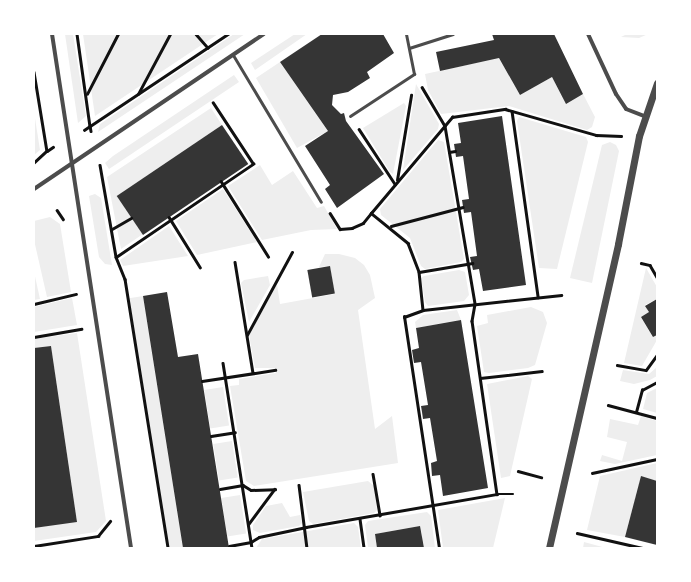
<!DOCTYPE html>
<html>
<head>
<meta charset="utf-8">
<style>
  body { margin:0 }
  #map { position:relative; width:691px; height:582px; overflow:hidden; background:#fff; font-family:"Titillium Web",sans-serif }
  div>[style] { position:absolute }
  .green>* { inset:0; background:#eee; transform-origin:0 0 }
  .building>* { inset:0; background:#353535; transform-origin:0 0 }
  .path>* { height:2.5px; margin:-1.25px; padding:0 1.25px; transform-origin:1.25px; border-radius:1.25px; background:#111 }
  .service>* { height:3px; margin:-1.5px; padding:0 1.5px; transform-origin:1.5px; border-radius:1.5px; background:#4c4c4c }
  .minor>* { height:4px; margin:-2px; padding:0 2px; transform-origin:2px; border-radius:2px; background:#4c4c4c }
  .tertiary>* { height:7px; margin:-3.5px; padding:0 3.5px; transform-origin:3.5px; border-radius:3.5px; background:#4c4c4c }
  span { translate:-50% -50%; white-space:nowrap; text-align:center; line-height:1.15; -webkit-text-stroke:3px #fff; paint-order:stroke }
  .frame { position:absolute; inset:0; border:35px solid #fff; pointer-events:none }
</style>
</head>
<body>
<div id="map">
  <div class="green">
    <i style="clip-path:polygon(65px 34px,73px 34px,86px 116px,78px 123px)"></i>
    <i style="clip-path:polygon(83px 34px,218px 34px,95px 116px)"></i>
    <i style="clip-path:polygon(234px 34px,245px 34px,98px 132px,100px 124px)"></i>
    <i style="clip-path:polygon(295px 34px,307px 34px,255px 70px,251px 63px)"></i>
    <i style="clip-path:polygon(627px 34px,648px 34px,639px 38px,621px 37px)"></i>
    <i style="clip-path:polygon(499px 58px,520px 95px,552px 77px,566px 103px,583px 94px,595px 117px,592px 127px,587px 130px,509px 106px,441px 114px,428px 90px,425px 74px)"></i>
    <i style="clip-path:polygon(280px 62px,328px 131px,297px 148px,256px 78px)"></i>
    <i style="clip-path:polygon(234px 75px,239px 82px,109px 169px,105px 163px,113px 156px)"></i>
    <i style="clip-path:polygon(416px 84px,439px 124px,438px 129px,403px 170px)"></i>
    <i style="clip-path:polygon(404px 103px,406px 106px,393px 174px,390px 172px,363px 128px)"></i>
    <i style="clip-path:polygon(211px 108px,222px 125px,117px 196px,143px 234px,121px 249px,107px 177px)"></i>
    <i style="clip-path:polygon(34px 112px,40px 150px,34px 155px)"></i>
    <i style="clip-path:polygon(519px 117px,586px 137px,588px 142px,557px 269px,539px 268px,517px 121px)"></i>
    <i style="clip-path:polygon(438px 140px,444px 142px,464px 259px,461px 262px,425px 269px,421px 266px,410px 238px,381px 215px,380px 209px)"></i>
    <i style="clip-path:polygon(610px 142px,616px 145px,619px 151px,592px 283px,570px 278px,602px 145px)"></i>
    <i style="clip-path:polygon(260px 165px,272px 185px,293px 171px,317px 208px,324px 206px,337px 229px,311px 230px,262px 240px,228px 186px)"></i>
    <i style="clip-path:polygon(223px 189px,257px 242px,197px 255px,176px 221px)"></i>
    <i style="clip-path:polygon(95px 194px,101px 198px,112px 265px,105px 264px,99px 257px,89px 196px)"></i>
    <i style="clip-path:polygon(50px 217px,60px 224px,71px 292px,47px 297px,34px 240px,34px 221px)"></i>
    <i style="clip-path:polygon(169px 226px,188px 256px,123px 266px,120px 260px)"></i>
    <i style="clip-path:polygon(325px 254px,339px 254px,355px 258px,364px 265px,370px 275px,375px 298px,358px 310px,375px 429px,392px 416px,398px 463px,254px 486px,246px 481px,230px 386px,239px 385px,239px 379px,276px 373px,275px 368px,255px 368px,249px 335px,277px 284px,280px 304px,335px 294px,330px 266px,319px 267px)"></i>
    <i style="clip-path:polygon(646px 268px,657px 287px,657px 299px,645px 305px,649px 312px,641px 317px,653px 337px,657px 335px,657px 340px,642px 366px,624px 363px)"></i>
    <i style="clip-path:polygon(459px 270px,465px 272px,469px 295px,464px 301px,428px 306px,425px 302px,421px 278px,424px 276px)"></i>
    <i style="clip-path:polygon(34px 272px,40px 299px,34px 300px)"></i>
    <i style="clip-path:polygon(268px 276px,270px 285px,249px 322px,241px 283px,244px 280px)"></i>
    <i style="left:143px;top:296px;width:255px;height:14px;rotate:81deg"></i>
    <i style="clip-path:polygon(72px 298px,77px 325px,34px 332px,34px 307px)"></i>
    <i style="clip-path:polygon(531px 307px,543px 312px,547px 323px,535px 365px,528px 368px,489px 373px,484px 372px,477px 326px,488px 323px,487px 315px)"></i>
    <i style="clip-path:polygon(457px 310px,461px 320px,416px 328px,415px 322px,423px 315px)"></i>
    <i style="clip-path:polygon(77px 333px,106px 521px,96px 532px,34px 541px,34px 528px,77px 521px,51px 346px,34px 348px,34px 339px)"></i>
    <i style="clip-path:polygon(657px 367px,657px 376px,650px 380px,634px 384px,620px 381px,623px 370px,649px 374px)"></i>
    <i style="clip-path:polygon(528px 376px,532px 379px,510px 476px,501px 478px,487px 384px)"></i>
    <i style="left:223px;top:387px;width:39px;height:19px;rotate:81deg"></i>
    <i style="clip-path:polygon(657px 388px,657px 413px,643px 409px,647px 393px)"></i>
    <i style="clip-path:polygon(641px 416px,657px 421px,657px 455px,615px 464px,600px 461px,602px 455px,622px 461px,627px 442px,607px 437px,610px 419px,638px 425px)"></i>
    <i style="left:232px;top:441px;width:37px;height:19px;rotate:81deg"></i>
    <i style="clip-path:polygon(657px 463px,657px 481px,641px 477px,625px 537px,587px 530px,600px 476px)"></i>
    <i style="clip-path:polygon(368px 481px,374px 486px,377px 510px,374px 513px,313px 524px,309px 521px,303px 492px)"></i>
    <i style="left:240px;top:495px;width:39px;height:19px;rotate:81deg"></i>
    <i style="clip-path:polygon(505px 498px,493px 548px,443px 548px,438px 510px)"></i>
    <i style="clip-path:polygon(282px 503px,290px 517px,300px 515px,302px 523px,299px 526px,260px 533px,253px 530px,253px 525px,266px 506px)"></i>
    <i style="clip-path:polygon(427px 512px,431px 516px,435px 548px,424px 548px,420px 526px,375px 534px,377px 548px,368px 548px,365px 525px,368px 521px)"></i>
    <i style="clip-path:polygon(354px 523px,358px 527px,361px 548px,256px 548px,262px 539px)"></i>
    <i style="clip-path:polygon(584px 542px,606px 548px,583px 548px)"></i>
  </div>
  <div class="building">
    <i style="clip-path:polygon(322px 34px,383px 34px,394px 53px,367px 72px,370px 78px,348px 92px,333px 95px,332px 105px,341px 114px,344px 113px,346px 121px,384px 174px,337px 208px,325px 189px,330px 185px,305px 146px,328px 131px,280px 62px)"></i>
    <i style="clip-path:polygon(492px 34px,554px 34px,583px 94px,566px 104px,552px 77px,520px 95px,499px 58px,440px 71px,436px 52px,494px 40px)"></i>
    <i style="clip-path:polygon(502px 116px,526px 285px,483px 291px,479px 269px,473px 270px,470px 257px,477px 256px,471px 212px,464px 213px,462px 200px,469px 199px,463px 156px,456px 157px,454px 144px,461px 143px,458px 123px)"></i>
    <i style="left:222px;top:125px;width:47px;height:127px;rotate:56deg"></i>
    <i style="left:330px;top:266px;width:28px;height:23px;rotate:80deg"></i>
    <i style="clip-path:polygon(167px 292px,178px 357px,198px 354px,229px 548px,183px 548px,143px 296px)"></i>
    <i style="clip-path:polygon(657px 299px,657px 335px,653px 337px,641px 317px,649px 312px,645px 306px)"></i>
    <i style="clip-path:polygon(461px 320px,488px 488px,443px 496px,440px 475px,432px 476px,431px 463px,437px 461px,430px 418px,423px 419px,422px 412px,421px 406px,428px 405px,421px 362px,414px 363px,412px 350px,419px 348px,416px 328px)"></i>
    <i style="clip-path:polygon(51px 346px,77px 522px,34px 528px,34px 348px)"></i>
    <i style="clip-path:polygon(641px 476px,657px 481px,657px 545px,625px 537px)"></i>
    <i style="clip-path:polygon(420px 526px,424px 548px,377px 548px,375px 534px)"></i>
  </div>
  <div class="path">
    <i style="left:77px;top:34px;width:93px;rotate:82deg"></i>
    <i style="left:90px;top:126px;width:166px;rotate:-33.7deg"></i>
    <i style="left:196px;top:34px;width:18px;rotate:49deg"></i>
    <i style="left:34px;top:72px;width:80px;rotate:80.7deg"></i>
    <i style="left:47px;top:151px;width:18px;rotate:137deg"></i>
    <i style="left:422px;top:87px;width:45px;rotate:59.5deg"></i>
    <i style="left:445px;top:126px;width:181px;rotate:80.4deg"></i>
    <i style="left:475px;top:304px;width:17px;rotate:100deg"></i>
    <i style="left:472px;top:321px;width:175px;rotate:81.8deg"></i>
    <i style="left:87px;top:94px;width:68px;rotate:-62.7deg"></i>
    <i style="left:138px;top:94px;width:68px;rotate:-61.9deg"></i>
    <i style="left:512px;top:111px;width:188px;rotate:82deg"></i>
    <i style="left:359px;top:129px;width:66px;rotate:56.8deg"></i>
    <i style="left:84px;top:130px;width:7px;rotate:-34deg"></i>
    <i style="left:90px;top:126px;width:5px;rotate:79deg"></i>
    <i style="left:47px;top:151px;width:7px;rotate:-34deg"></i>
    <i style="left:449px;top:152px;width:6px;rotate:-9deg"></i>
    <i style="left:100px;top:165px;width:93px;rotate:80.1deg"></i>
    <i style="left:116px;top:257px;width:166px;rotate:-34.2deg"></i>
    <i style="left:253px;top:164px;width:73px;rotate:-123.3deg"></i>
    <i style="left:397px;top:180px;width:86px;rotate:-80.6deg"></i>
    <i style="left:221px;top:181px;width:89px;rotate:57.9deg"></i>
    <i style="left:57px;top:210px;width:11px;rotate:56deg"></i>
    <i style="left:330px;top:213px;width:19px;rotate:58deg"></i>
    <i style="left:340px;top:229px;width:12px;rotate:-5deg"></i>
    <i style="left:352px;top:228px;width:12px;rotate:-24deg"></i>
    <i style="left:363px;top:223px;width:13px;rotate:-51deg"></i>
    <i style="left:371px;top:213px;width:48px;rotate:39deg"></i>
    <i style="left:408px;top:243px;width:31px;rotate:69deg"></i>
    <i style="left:419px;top:272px;width:38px;rotate:84deg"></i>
    <i style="left:371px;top:213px;width:126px;rotate:-49.8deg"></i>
    <i style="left:452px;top:117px;width:54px;rotate:-8.6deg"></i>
    <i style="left:505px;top:109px;width:95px;rotate:15.9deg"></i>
    <i style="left:596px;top:135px;width:25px;rotate:2deg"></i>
    <i style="left:169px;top:217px;width:59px;rotate:58.2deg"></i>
    <i style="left:391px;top:226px;width:74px;rotate:-14.8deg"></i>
    <i style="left:112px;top:229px;width:22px;rotate:-30deg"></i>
    <i style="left:116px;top:257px;width:24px;rotate:68deg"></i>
    <i style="left:125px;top:279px;width:272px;rotate:80.9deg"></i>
    <i style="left:235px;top:262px;width:112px;rotate:80.8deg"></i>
    <i style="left:641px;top:263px;width:9px;rotate:13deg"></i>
    <i style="left:650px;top:265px;width:14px;rotate:60deg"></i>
    <i style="left:419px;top:272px;width:54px;rotate:-9.6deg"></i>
    <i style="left:34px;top:304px;width:43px;rotate:-13.4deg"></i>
    <i style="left:247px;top:335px;width:94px;rotate:-61.5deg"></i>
    <i style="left:34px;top:337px;width:48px;rotate:-9.7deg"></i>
    <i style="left:223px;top:363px;width:187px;rotate:81.1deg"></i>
    <i style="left:617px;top:365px;width:29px;rotate:10deg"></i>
    <i style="left:646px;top:370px;width:19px;rotate:-54deg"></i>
    <i style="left:480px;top:378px;width:62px;rotate:-6.4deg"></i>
    <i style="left:202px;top:381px;width:74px;rotate:-8.6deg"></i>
    <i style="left:608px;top:405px;width:51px;rotate:14.9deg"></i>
    <i style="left:636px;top:412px;width:23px;rotate:-75deg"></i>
    <i style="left:642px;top:390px;width:17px;rotate:-28deg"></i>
    <i style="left:211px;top:436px;width:24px;rotate:-9deg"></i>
    <i style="left:518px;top:471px;width:24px;rotate:15deg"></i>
    <i style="left:592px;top:473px;width:66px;rotate:-12.2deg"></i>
    <i style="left:373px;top:474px;width:42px;rotate:80.3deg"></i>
    <i style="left:299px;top:485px;width:64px;rotate:82.8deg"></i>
    <i style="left:220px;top:489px;width:23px;rotate:-10deg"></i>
    <i style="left:243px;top:485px;width:9px;rotate:32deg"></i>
    <i style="left:251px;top:490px;width:24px;rotate:-2deg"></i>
    <i style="left:275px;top:489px;width:44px;rotate:126.6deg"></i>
    <i style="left:360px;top:519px;width:29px;rotate:82deg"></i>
    <i style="left:577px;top:533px;width:68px;rotate:12.8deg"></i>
    <i style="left:34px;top:546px;width:65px;rotate:-8.9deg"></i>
    <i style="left:98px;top:536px;width:19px;rotate:-51deg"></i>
    <i style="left:229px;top:546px;width:22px;rotate:-10deg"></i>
    <i style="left:251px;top:542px;width:9px;rotate:-32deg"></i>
    <i style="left:259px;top:537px;width:48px;rotate:-12deg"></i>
    <i style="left:306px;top:527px;width:194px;rotate:-9.8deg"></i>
    <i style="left:497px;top:494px;width:16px"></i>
    <i style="left:439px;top:548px;width:234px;rotate:-98.6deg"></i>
    <i style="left:404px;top:317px;width:20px;rotate:-20deg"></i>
    <i style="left:423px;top:310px;width:139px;rotate:-6.2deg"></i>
  </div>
  <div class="service">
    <i style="left:409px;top:48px;width:46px;rotate:-17.7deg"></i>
    <i style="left:233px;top:55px;width:171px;rotate:59.1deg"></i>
    <i style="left:350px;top:116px;width:77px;rotate:-33.3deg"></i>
    <i style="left:414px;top:74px;width:41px;rotate:-101.3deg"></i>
  </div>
  <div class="minor">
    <i style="left:52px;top:34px;width:520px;rotate:81.26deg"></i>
    <i style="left:588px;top:34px;width:66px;rotate:65deg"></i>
    <i style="left:616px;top:94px;width:18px;rotate:56deg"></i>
    <i style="left:626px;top:109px;width:19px;rotate:21deg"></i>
    <i style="left:34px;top:189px;width:277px;rotate:-34deg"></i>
  </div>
  <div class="tertiary">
    <i style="left:549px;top:548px;width:312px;rotate:-77.2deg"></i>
    <i style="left:618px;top:244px;width:110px;rotate:-79deg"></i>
    <i style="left:639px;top:136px;width:56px;rotate:-71.2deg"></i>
  </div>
  <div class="frame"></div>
</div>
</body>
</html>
